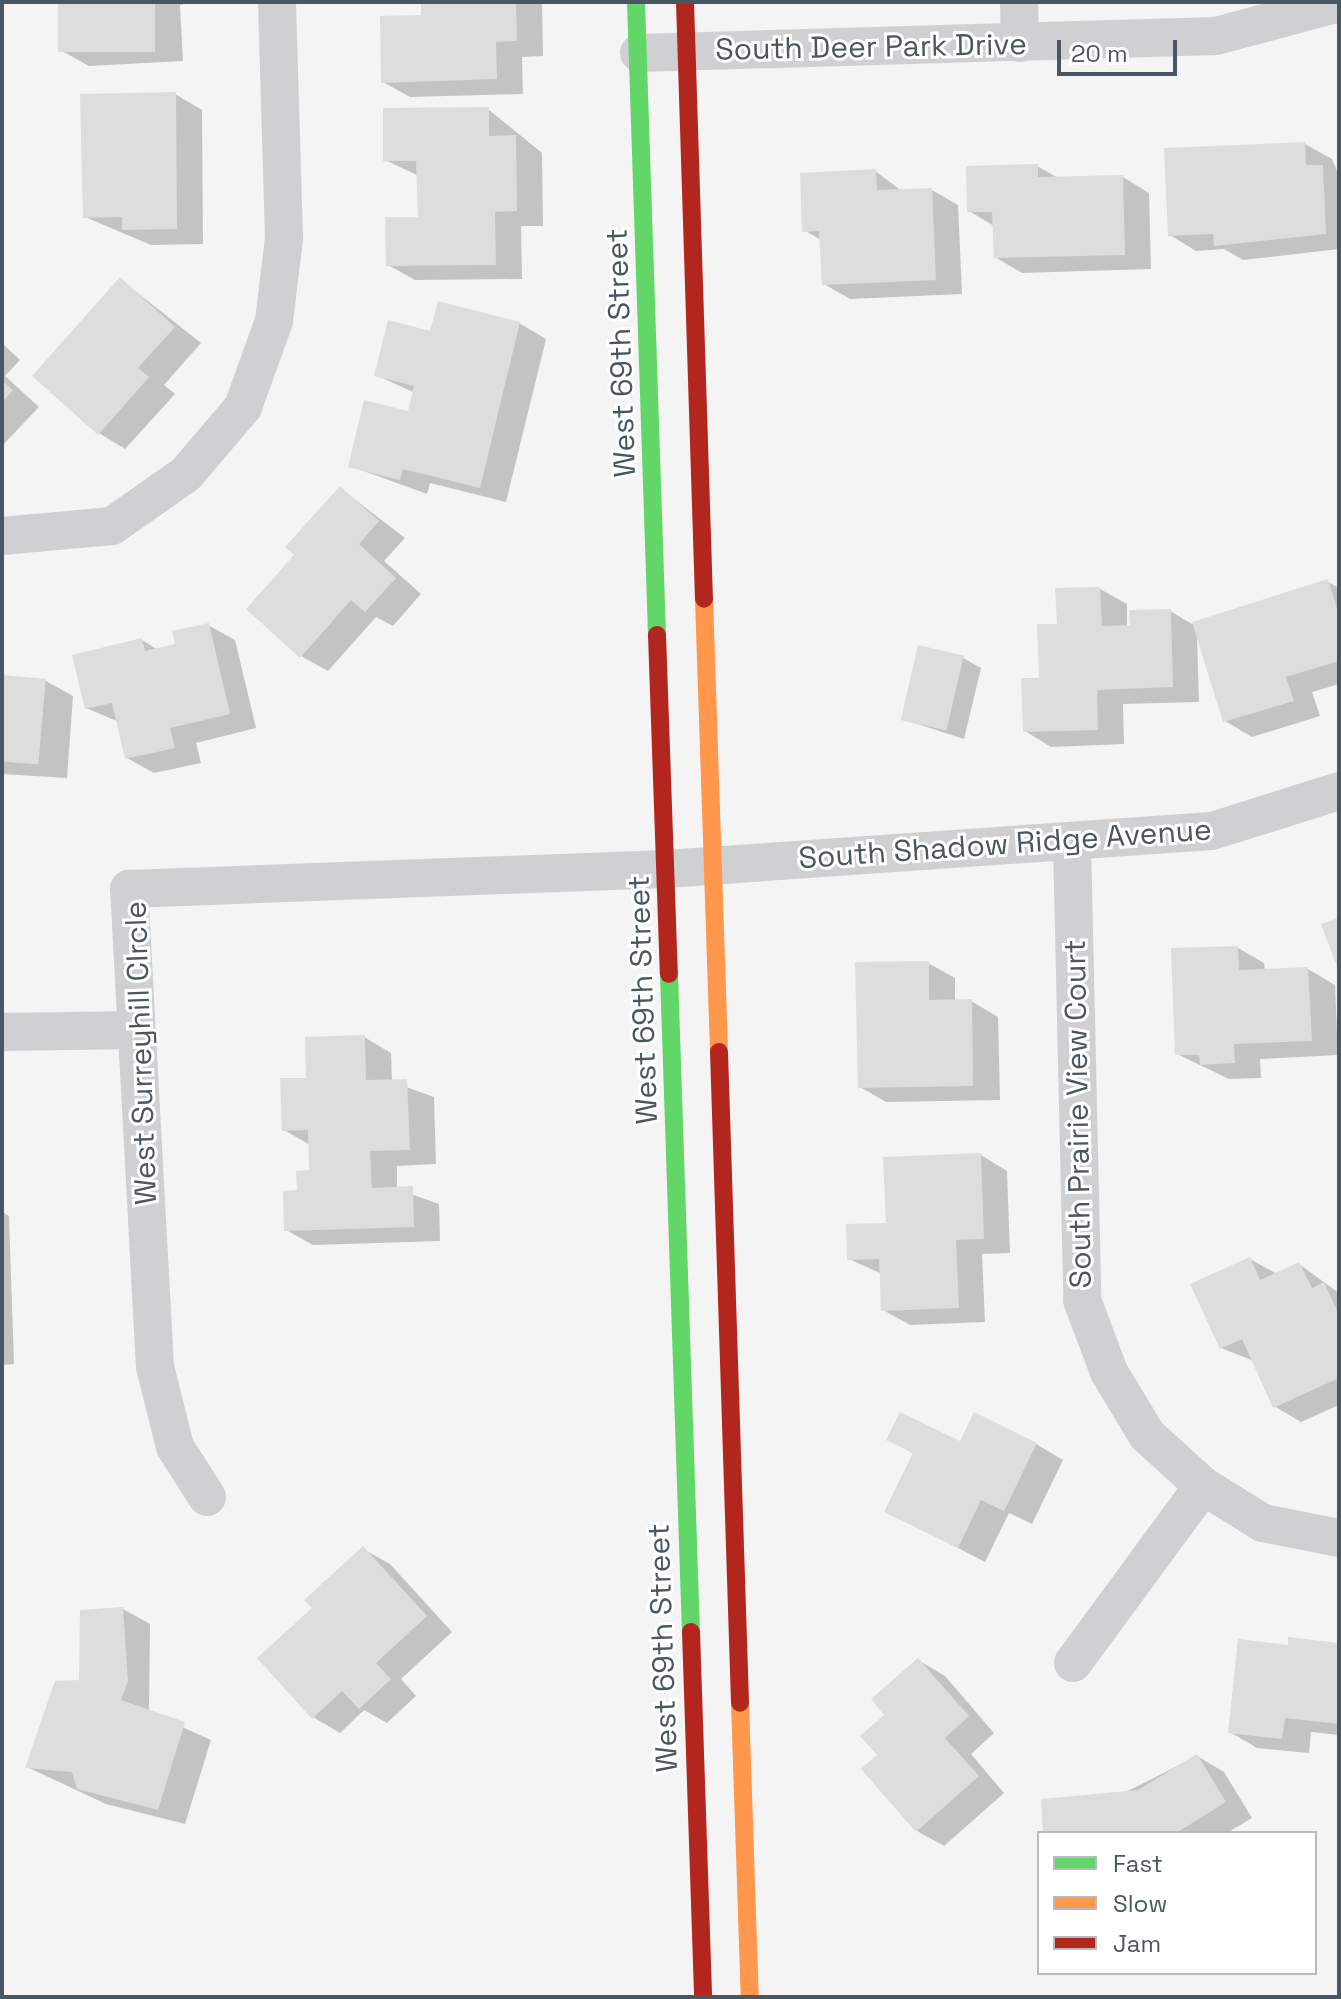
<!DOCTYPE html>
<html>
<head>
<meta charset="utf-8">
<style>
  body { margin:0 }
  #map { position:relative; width:1341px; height:1999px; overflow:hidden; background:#f4f4f4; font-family:"Space Grotesk",sans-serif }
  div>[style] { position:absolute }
  .shadow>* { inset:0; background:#0003 }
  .building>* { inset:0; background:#ddddde; transform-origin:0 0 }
  .street>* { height:38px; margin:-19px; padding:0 19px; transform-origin:19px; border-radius:19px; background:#ced0d2 }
  .fast>* { height:18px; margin:-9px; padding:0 9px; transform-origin:9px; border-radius:9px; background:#63d668 }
  .slow>* { height:18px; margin:-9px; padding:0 9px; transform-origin:9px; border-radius:9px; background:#ff974d }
  .jam>* { height:18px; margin:-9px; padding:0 9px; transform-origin:9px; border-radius:9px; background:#b3261e }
  span { translate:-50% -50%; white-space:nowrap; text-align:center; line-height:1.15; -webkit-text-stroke:6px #fff; paint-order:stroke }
  .street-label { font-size:30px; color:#4a5661 }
  .frame { position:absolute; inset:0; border:4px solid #4a5661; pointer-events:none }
  .legend { position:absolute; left:1037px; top:1831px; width:280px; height:144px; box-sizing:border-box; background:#fff; border:2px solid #b7bbc0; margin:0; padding:10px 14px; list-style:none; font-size:24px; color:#4a5661 }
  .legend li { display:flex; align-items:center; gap:16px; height:40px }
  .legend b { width:40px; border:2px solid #b7bbc0 }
  .scale { position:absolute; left:1057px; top:40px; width:120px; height:36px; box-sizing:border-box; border:4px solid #4a5661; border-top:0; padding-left:10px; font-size:24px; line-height:28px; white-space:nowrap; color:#4a5661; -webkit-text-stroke:6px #fff; paint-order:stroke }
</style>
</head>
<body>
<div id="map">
  <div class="shadow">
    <i style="clip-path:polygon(60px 2px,192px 2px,180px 5px,183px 61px,89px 66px,62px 51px)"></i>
    <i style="clip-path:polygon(423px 2px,542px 2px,543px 56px,522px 57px,523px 94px,410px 97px,383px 82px,423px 17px)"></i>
    <i style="clip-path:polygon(175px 94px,202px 110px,203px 244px,151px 245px,85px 217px)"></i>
    <i style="clip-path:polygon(488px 109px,542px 153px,543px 226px,521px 226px,522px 279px,415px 280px,388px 265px,420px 219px,419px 176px,385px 160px)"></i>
    <i style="clip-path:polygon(1305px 144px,1332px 159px,1339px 176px,1339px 249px,1243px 260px,1224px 249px,1196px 251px,1170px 235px)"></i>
    <i style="clip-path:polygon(1037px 166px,1060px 179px,1123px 177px,1149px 193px,1151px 269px,1022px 273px,995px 257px,994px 226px,969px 211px)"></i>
    <i style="clip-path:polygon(875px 171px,902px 191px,932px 190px,958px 205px,962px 294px,850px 299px,824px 284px,821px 240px,804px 230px)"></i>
    <i style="clip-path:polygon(120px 279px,201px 343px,164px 385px,175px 394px,125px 449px,99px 433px)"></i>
    <i style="clip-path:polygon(519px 323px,546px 339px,506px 502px,430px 483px,427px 494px,350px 466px,409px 414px,415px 393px,376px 375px,432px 334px)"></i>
    <i style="clip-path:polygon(2px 343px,20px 360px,5px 376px,39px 407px,2px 446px)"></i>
    <i style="clip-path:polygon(340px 488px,405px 538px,384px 561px,421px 594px,393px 626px,376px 617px,328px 671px,301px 656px,297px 555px)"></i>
    <i style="clip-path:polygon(1328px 582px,1339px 588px,1339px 684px,1312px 692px,1320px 716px,1252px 737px,1225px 721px,1197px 637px,1199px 702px,1123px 704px,1124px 744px,1051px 747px,1025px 731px,1059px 625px,1100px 589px,1127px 604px,1127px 627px,1170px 611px,1192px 624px)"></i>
    <i style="clip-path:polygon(208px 625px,235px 640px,256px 728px,196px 743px,201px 763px,154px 773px,127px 758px,119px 722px,86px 708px,142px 640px,158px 650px,177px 645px)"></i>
    <i style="clip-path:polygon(963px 658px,981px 668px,964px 739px,902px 719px)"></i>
    <i style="clip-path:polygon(2px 669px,6px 678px,46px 681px,73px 696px,67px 778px,2px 774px)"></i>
    <i style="clip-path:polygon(1238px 948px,1264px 963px,1265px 971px,1308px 969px,1335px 985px,1338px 1055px,1260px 1059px,1261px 1078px,1229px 1079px,1177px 1054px)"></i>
    <i style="clip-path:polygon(928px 963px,955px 978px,955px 1002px,971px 1001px,998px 1017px,1000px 1100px,886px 1102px,860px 1087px)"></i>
    <i style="clip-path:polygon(364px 1037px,391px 1053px,392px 1082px,434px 1097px,436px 1164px,397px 1166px,397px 1189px,439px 1204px,440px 1241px,313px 1245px,286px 1230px,311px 1172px,310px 1145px,284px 1130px,308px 1079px)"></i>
    <i style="clip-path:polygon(981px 1155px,1007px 1171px,1010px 1253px,982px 1254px,985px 1322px,910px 1325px,883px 1310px,882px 1274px,849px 1259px)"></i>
    <i style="clip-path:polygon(2px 1212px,9px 1216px,14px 1364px,2px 1365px)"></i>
    <i style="clip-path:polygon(1250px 1259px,1277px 1274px,1299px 1264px,1339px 1293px,1339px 1405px,1301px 1422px,1274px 1406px,1254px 1361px,1221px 1348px)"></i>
    <i style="clip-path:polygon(889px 1439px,1036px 1444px,1063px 1460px,1032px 1524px,1009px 1513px,985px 1562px,887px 1511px,914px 1454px)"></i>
    <i style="clip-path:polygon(363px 1549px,390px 1564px,452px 1632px,401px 1679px,416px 1696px,387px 1723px,364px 1710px,340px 1733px,313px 1717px,315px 1608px)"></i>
    <i style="clip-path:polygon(123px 1609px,150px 1624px,149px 1712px,211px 1740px,185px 1824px,106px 1804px,27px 1767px)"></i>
    <i style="clip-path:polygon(1339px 1645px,1339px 1735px,1311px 1732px,1309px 1753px,1257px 1748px,1230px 1732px,1290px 1647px)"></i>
    <i style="clip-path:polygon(918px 1660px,945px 1676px,994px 1733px,971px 1754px,1004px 1793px,944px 1846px,917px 1831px,887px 1715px)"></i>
    <i style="clip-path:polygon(1197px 1756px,1224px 1772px,1252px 1818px,1227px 1833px,1045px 1833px)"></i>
  </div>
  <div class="building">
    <i style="left:58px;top:2px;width:97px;height:50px"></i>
    <i style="clip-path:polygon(421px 2px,516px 2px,517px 41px,496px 42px,497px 79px,381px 83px,380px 16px,421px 15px)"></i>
    <i style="clip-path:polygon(176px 92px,177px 229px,122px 230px,122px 217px,83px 218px,80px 94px)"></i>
    <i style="clip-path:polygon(489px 107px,489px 136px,516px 135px,517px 211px,495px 212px,496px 265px,386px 266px,385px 217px,418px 217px,416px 161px,383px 161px,383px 108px)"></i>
    <i style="clip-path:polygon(1305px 142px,1306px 165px,1323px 165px,1326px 234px,1214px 246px,1213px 234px,1168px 236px,1164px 148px)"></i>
    <i style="clip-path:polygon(1038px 164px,1038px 177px,1123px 175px,1125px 255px,994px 258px,992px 212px,967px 212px,966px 166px)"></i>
    <i style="clip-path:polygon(876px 169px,877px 190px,932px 188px,936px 280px,822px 285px,819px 231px,802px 232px,800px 173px)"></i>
    <i style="clip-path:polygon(120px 277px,175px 327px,138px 368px,149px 377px,98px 435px,32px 376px)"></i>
    <i style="clip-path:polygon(438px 301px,520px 322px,480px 488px,403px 469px,400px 480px,348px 467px,364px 400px,408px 411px,414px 386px,374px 376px,388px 320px,430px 331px)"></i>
    <i style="clip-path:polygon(2px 380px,13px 390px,2px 402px)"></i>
    <i style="clip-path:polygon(340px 486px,379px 521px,359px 544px,396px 578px,365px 612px,351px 600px,300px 658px,246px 609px,294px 555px,285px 547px)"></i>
    <i style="clip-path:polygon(1328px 579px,1339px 615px,1339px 661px,1286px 677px,1294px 701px,1223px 722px,1192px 622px)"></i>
    <i style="clip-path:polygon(1100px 587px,1102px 626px,1130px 625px,1129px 610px,1171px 609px,1173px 687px,1097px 690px,1098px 730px,1023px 732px,1021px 678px,1039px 678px,1037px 624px,1057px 624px,1055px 588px)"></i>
    <i style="clip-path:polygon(209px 623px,230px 714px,170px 728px,175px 748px,125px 759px,112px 703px,85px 709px,72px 655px,142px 638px,145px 651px,175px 644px,172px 631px)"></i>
    <i style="left:918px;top:645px;width:47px;height:77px;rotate:13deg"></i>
    <i style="left:2px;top:675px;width:44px;height:86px;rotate:5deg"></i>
    <i style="clip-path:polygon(1339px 918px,1339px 972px,1321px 924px)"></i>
    <i style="clip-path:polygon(1238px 946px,1239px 970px,1308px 967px,1312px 1041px,1234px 1044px,1235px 1063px,1200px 1065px,1199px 1055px,1175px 1055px,1171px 948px)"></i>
    <i style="clip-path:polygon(929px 961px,929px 1000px,972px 999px,973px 1086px,858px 1088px,855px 962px)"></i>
    <i style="clip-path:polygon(365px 1035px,366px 1080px,407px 1079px,410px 1150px,370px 1151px,372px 1188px,413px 1186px,414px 1227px,284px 1231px,283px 1191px,297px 1190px,296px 1171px,309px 1170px,308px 1130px,282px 1131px,280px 1078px,306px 1078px,305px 1037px)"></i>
    <i style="clip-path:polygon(981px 1153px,984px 1239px,956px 1240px,959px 1308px,881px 1311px,879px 1259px,847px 1260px,846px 1224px,886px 1223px,883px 1157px)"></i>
    <i style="clip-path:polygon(1250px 1257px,1260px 1280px,1299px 1262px,1312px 1288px,1324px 1282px,1339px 1315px,1339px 1378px,1273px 1408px,1242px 1339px,1220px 1349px,1190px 1284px)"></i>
    <i style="clip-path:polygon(900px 1412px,960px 1441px,974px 1412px,1037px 1443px,1004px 1511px,981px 1500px,958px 1548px,884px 1512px,913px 1453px,886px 1440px)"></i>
    <i style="clip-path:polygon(363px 1546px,427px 1616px,376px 1663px,391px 1679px,359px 1709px,342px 1691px,312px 1719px,257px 1658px,312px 1608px,304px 1600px)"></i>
    <i style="clip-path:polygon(123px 1607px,128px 1681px,121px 1700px,185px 1722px,158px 1810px,77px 1789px,72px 1772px,25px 1768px,55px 1681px,79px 1680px,80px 1610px)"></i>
    <i style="clip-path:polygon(1288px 1637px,1339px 1643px,1339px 1724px,1285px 1718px,1282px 1739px,1228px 1733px,1238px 1639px,1288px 1645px)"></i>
    <i style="clip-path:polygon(918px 1658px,969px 1716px,945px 1738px,979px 1776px,916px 1832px,861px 1769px,877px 1755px,860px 1736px,884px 1715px,871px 1699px)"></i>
    <i style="clip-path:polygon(1197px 1754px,1226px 1802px,1176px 1833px,1043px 1833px,1041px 1799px,1138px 1790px)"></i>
  </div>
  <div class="street">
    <i style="left:1019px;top:2px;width:41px;rotate:88.6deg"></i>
    <i style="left:639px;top:53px;width:577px;rotate:-1.69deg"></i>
    <i style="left:1216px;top:36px;width:127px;rotate:-15deg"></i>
    <i style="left:2px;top:536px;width:110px;rotate:-5.2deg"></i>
    <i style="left:112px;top:526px;width:90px;rotate:-35.1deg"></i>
    <i style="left:186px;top:474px;width:88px;rotate:-49.6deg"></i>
    <i style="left:243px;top:407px;width:91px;rotate:-70.2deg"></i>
    <i style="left:274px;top:321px;width:84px;rotate:-83.1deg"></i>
    <i style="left:284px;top:238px;width:236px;rotate:-91.7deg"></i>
    <i style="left:1072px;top:842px;width:458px;rotate:88.7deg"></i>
    <i style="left:1082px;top:1300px;width:77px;rotate:69.4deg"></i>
    <i style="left:1109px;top:1372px;width:74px;rotate:58.9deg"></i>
    <i style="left:1147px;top:1435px;width:76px;rotate:42.3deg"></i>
    <i style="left:1203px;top:1486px;width:70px;rotate:31.7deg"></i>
    <i style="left:1263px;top:1523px;width:77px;rotate:11.2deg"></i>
    <i style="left:2px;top:1032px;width:134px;rotate:-0.9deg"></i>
    <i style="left:207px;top:1497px;width:59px;rotate:-122.6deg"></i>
    <i style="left:175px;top:1447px;width:82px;rotate:-104deg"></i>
    <i style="left:155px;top:1367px;width:479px;rotate:-93.1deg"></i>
    <i style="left:129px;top:889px;width:537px;rotate:-2.13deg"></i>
    <i style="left:666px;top:869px;width:547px;rotate:-3.98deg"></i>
    <i style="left:1212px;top:831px;width:133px;rotate:-17.5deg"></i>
    <i style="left:1073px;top:1663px;width:220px;rotate:-53.7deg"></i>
  </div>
  <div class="fast">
    <i style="left:636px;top:2px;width:633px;rotate:88.1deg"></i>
    <i style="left:669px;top:974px;width:658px;rotate:88.09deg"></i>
  </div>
  <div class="slow">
    <i style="left:704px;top:599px;width:453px;rotate:88.1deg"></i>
    <i style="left:740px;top:1703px;width:294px;rotate:88.1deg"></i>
  </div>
  <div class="jam">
    <i style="left:685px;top:2px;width:597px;rotate:88.18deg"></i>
    <i style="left:657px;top:635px;width:339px;rotate:88deg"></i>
    <i style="left:719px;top:1052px;width:651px;rotate:88.15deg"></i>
    <i style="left:691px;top:1632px;width:365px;rotate:88.1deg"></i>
  </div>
  <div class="street-label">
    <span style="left:871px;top:47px;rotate:-1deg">South Deer Park Drive</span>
    <span style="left:621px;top:353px;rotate:-92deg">West 69th Street</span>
    <span style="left:1005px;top:844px;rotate:-4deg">South Shadow Ridge Avenue</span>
    <span style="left:643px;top:1000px;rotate:-92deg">West 69th Street</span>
    <span style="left:141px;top:1053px;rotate:-92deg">West Surreyhill CIrcle</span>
    <span style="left:1078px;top:1114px;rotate:-91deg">South Prairie View Court</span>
    <span style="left:663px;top:1648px;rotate:-92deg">West 69th Street</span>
  </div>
  <div class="frame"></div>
  <ul class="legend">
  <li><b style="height:10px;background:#63d668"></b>Fast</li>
  <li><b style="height:10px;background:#ff974d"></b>Slow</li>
  <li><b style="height:10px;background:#b3261e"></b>Jam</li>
  </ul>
  <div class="scale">20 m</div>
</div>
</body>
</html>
